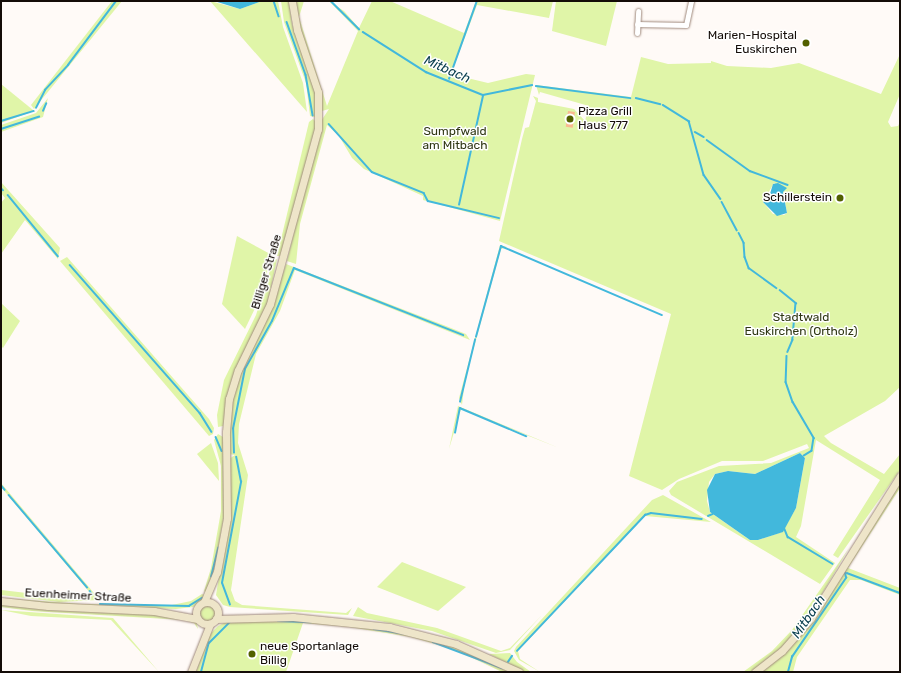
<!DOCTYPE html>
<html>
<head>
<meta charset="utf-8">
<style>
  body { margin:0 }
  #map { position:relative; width:901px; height:673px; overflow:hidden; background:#fffaf7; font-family:Rubik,sans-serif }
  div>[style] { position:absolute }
  .green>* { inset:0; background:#e0f5a8 }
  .round { border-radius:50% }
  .water>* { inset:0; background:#42b8dc }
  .stream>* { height:1.5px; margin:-0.75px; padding:0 0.75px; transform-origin:0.75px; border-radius:0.75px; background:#42b8dc }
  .building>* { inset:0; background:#f9b990; transform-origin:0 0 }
  .roads { filter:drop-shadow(0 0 1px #a08a7d) drop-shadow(0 0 1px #a08a7d) }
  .street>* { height:5px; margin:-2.5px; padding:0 2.5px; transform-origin:2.5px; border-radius:2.5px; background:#fff }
  .secondary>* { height:7px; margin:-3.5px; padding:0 3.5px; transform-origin:3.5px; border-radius:3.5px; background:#eee5c9 }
  .secondary>.ring { margin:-3.5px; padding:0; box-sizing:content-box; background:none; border:7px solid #eee5c9; border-radius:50% }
  .dots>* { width:11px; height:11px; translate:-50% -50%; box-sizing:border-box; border:2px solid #fff; border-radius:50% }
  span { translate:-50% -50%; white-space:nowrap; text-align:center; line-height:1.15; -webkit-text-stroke:3px #fff; paint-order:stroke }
  .poi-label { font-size:12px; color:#140c08 }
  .right { translate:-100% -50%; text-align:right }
  .left { translate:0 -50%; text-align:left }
  .park-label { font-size:12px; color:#2f3713 }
  .street-label { font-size:12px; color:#140c08 }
  .water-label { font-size:13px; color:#0c4050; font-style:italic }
  .frame { position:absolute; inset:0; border:2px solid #140c08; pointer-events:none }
</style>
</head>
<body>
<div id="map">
  <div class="green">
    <i style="clip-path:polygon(112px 1px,122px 1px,34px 109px,31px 105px)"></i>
    <i style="clip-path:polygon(210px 1px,240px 9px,262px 1px,278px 1px,283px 27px,303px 83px,307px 112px)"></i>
    <i style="clip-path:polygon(281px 1px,289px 1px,292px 24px,315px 90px,317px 116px,314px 117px,310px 116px,306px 83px,284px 22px)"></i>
    <i style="clip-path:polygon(294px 1px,304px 1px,299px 17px,327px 106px,358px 31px,329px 1px,344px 11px,359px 28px,372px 1px,390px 1px,464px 33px,476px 1px,553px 1px,549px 18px,477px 5px,453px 69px,463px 77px,488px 83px,526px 74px,535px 75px,500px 221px,423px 200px,423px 196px,364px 169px,352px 158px,339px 136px,327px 125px,300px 224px,296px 264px,287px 261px,321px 121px,329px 109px,322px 111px,317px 79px,299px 29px)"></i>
    <i style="clip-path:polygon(556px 1px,617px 1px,606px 46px,552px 31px)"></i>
    <i style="clip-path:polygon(evenodd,900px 54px,900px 94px,888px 122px,891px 127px,898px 126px,900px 122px,900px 387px,885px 401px,824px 436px,831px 443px,884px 474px,900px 454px,900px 470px,838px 558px,833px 555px,880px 480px,816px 440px,801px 526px,796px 537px,835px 563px,820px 584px,671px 495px,669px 491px,677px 482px,719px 466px,771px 463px,809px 448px,807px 444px,763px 461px,722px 461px,679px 479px,662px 490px,629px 476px,671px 314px,499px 241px,522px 139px,525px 128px,529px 127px,536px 101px,533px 96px,538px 98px,538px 102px,574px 109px,585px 121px,589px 106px,540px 92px,539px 95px,536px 85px,631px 97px,641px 57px,668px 64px,711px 63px,711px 61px,727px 66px,771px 68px,799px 63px,881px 94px,900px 54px,774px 183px,783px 191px,787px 213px,784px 215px,773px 214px,763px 202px,774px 183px,900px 54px,800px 453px,805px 458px,796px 508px,782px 532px,758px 540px,750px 540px,710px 512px,707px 501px,709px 482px,715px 474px,728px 471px,755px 474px,800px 453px)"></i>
    <i style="clip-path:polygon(1px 84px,33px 110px,34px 111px,1px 123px)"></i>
    <i style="clip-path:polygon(48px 98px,43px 117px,1px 132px,1px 125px,36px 113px)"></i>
    <i style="clip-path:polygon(313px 119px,317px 123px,281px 256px,277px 256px,309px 122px)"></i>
    <i style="clip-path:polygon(1px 182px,60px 248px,58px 259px,25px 220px,1px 254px,1px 203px,5px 198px,1px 193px)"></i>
    <i style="clip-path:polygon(237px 236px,272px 255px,258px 302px,245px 329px,222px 304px)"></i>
    <i style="clip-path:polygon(500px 245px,507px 247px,501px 249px,499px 256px,465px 380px,462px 405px,459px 398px)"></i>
    <i style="clip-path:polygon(67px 257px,209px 419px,214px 428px,213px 434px,209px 436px,60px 261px)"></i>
    <i style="clip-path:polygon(277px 259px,267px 307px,242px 356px,223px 426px,218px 427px,217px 415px,224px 380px,256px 315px,273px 261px)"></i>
    <i style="clip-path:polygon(286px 264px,446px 326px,466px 334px,470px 340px,295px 270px,280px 311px,256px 354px,239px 424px,238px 443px,248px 475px,231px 590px,235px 601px,242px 605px,346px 613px,352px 608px,348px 615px,230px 607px,223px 605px,216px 595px,229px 517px,229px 459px,235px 455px,229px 454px,228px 430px,234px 388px,269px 315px)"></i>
    <i style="clip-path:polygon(1px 303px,20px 321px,3px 348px,1px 346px)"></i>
    <i style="clip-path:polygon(458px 406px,470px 411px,559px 448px,461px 409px,449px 449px)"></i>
    <i style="clip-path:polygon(218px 434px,223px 437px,226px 505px,214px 572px,206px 593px,204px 591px,211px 568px,221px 511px,221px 466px,214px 440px)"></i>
    <i style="clip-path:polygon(211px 443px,218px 463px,219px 481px,197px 454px)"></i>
    <i style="clip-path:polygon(1px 483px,99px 599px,98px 600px,59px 602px,1px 595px,1px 590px,70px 598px,87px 599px,91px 594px,1px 487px)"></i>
    <i style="clip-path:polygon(900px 483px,900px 488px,848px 568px,900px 588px,900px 595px,861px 580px,850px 580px,797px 657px,793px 672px,760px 672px,786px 651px)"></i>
    <i style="clip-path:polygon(663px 495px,711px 522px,645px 516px,518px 651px,520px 659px,540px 672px,519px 660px,514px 651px,516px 647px,652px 500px)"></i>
    <i style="clip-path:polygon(849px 548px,813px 609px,789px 641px,763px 664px,750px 672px,743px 672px,772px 651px,792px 630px)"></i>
    <i style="clip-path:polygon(402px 562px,466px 587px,438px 611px,377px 587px)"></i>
    <i style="clip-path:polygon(202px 594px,207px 596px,193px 607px,176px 609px,52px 604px,1px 598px,82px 604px,172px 605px,191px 601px)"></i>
    <i style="clip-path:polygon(1px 603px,169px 614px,196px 620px,198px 629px,194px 623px,184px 620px,32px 611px,1px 607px)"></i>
    <i class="round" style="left:198px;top:604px;width:18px;height:18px"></i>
    <i style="clip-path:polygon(358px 607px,367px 613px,437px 628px,501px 651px,510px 648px,542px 615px,510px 650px,496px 653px,432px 631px,353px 616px)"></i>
    <i style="clip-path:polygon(1px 610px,113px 618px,159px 672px,111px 620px,31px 616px)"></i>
    <i style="clip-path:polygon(268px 618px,384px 628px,442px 642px,513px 672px,502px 672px,456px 650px,411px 637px,349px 627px,303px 623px,286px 672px,196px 672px,209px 635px,218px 626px,226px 622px)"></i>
    <i style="clip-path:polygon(510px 653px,517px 662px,531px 672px,525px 672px,489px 654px)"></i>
  </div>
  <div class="water">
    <i style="clip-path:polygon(214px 1px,262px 1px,240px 9px)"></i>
    <i style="clip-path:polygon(778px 183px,787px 188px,783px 192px,787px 213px,777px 216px,763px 202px,769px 197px,773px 184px)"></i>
    <i style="clip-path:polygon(800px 453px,805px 458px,796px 508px,783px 532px,758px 540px,750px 540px,710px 512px,707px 490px,715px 474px,728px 471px,755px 474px)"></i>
  </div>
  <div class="stream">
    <i style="left:274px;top:1px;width:16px;rotate:72deg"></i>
    <i style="left:331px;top:1px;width:40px;rotate:45deg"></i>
    <i style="left:287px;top:22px;width:56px;rotate:70.3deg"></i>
    <i style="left:306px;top:75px;width:41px;rotate:80.1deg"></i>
    <i style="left:363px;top:32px;width:75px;rotate:32.4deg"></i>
    <i style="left:426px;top:72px;width:61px;rotate:22deg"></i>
    <i style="left:483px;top:95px;width:50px;rotate:-11.5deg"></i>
    <i style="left:449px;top:79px;width:83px;rotate:-70.3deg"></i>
    <i style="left:536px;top:86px;width:95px;rotate:7.3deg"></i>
    <i style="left:636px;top:98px;width:25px;rotate:14deg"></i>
    <i style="left:663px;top:105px;width:31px;rotate:32deg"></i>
    <i style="left:689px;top:121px;width:56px;rotate:74.5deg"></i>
    <i style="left:704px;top:175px;width:29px;rotate:55deg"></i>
    <i style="left:36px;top:108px;width:20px;rotate:-63deg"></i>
    <i style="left:45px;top:90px;width:34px;rotate:-47deg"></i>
    <i style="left:68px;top:65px;width:80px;rotate:-53.1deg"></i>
    <i style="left:43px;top:111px;width:8px;rotate:-67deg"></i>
    <i style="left:1px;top:121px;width:34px;rotate:-17deg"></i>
    <i style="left:329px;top:124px;width:64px;rotate:48.1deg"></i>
    <i style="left:372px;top:172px;width:56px;rotate:22deg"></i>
    <i style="left:424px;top:193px;width:9px;rotate:63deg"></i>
    <i style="left:428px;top:201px;width:73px;rotate:13.5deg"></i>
    <i style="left:1px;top:129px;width:40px;rotate:-18deg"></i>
    <i style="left:695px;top:132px;width:10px;rotate:29deg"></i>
    <i style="left:707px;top:140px;width:53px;rotate:35.8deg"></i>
    <i style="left:750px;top:171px;width:40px;rotate:20.2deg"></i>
    <i style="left:1px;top:188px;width:3px;rotate:45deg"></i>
    <i style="left:8px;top:195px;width:79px;rotate:50.7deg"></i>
    <i style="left:722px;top:202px;width:32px;rotate:62deg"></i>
    <i style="left:459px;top:205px;width:112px;rotate:-77.6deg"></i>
    <i style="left:739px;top:233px;width:11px;rotate:63deg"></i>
    <i style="left:744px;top:243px;width:14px;rotate:86deg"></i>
    <i style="left:745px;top:257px;width:12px;rotate:70deg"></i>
    <i style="left:749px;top:268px;width:34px;rotate:36deg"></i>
    <i style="left:70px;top:265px;width:197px;rotate:48.7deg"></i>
    <i style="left:200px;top:413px;width:22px;rotate:58deg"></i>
    <i style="left:780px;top:290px;width:21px;rotate:39deg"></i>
    <i style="left:796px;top:303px;width:37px;rotate:95deg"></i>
    <i style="left:793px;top:340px;width:13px;rotate:113deg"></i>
    <i style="left:476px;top:337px;width:94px;rotate:-74.6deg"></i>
    <i style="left:501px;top:246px;width:175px;rotate:23.2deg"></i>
    <i style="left:787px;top:356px;width:26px;rotate:92deg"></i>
    <i style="left:786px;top:382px;width:21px;rotate:71deg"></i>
    <i style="left:793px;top:402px;width:42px;rotate:59.7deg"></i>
    <i style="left:814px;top:438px;width:13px;rotate:99deg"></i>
    <i style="left:812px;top:451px;width:9px;rotate:148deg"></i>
    <i style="left:460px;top:402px;width:64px;rotate:-76.4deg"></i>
    <i style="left:455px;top:433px;width:25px;rotate:-79deg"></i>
    <i style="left:460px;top:408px;width:72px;rotate:23deg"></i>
    <i style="left:216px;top:437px;width:15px;rotate:67deg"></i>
    <i style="left:234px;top:453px;width:24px;rotate:-92deg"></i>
    <i style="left:233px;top:429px;width:61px;rotate:-78.7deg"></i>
    <i style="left:245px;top:369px;width:55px;rotate:-60.6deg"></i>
    <i style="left:272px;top:321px;width:57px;rotate:-67.5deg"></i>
    <i style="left:294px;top:268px;width:182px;rotate:21.6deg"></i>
    <i style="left:1px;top:485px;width:6px;rotate:51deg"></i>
    <i style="left:9px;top:495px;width:121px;rotate:49.7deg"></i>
    <i style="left:708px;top:516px;width:5px;rotate:-22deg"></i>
    <i style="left:784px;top:527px;width:11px;rotate:68deg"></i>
    <i style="left:788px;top:537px;width:52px;rotate:31deg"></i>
    <i style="left:847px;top:573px;width:57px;rotate:20.7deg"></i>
    <i style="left:211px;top:577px;width:30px;rotate:-76deg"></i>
    <i style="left:90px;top:591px;width:4px;rotate:56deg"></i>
    <i style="left:100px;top:604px;width:89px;rotate:1.3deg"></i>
    <i style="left:189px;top:606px;width:15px;rotate:-32deg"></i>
    <i style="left:230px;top:605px;width:23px;rotate:-110deg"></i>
    <i style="left:222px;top:583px;width:103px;rotate:-79.3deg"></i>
    <i style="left:241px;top:482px;width:25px;rotate:-101deg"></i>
    <i style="left:278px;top:621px;width:33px;rotate:2deg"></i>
    <i style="left:374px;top:629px;width:30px;rotate:9deg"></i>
    <i style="left:433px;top:642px;width:74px;rotate:20.6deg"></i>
    <i style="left:517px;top:651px;width:187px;rotate:-46.7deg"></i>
    <i style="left:645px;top:515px;width:6px;rotate:-18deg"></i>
    <i style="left:651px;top:513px;width:51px;rotate:6.7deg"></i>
    <i style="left:508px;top:662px;width:7px;rotate:-56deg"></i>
    <i style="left:201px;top:672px;width:30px;rotate:-75deg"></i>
    <i style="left:209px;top:643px;width:31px;rotate:-45deg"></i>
    <i style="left:788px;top:672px;width:16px;rotate:-75deg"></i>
    <i style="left:792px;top:657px;width:96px;rotate:-55.6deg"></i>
    <i style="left:846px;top:578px;width:5px;rotate:-101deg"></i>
  </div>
  <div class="building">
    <i style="left:568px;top:111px;width:7px;height:16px;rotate:8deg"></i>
  </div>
  <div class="roads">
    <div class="street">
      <i style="left:637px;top:24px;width:49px;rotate:1.2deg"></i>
      <i style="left:686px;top:25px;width:25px;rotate:-78deg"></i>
      <i style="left:637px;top:33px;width:22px;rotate:-87deg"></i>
    </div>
    <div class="secondary">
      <i style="left:1px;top:601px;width:47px;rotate:6.1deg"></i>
      <i style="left:48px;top:606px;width:106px;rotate:2.7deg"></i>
      <i style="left:154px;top:611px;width:44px;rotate:10.5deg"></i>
      <i class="ring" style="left:196px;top:602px;width:15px;height:15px"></i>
      <i style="left:204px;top:602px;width:33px;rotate:-67deg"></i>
      <i style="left:217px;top:572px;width:55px;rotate:-79.5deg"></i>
      <i style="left:227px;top:518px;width:86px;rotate:-90.7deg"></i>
      <i style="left:226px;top:432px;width:33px;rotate:-85deg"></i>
      <i style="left:229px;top:399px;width:30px;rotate:-73deg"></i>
      <i style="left:238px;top:370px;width:73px;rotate:-64.1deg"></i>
      <i style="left:270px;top:304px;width:181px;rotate:-74.7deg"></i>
      <i style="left:318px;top:129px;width:37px;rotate:-90deg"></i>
      <i style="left:318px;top:92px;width:65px;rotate:-108.7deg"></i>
      <i style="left:297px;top:30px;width:29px;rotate:-100deg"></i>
      <i style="left:216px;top:619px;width:77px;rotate:-1.5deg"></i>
      <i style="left:293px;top:617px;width:97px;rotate:5.9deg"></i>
      <i style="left:389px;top:627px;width:69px;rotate:14.2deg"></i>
      <i style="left:456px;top:644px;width:69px;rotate:24deg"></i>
      <i style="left:191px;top:672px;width:52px;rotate:-68.4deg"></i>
      <i style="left:755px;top:672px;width:34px;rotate:-38deg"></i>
      <i style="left:782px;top:651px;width:44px;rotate:-48.7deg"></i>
      <i style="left:811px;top:618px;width:168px;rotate:-57.9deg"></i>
    </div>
  </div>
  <div class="dots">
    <i style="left:806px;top:43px;background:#526000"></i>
    <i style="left:570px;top:119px;background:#526000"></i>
    <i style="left:840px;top:198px;background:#526000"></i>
    <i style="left:252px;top:654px;background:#526000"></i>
  </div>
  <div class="poi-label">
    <span class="right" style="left:797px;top:43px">Marien-Hospital<br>Euskirchen</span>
    <span class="left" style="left:578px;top:119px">Pizza Grill<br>Haus 777</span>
    <span class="right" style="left:832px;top:198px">Schillerstein</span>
    <span class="left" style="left:260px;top:654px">neue Sportanlage<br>Billig</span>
  </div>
  <div class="park-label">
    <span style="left:455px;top:139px">Sumpfwald<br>am Mitbach</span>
    <span style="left:801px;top:325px">Stadtwald<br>Euskirchen (Ortholz)</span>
  </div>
  <div class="street-label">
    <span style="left:267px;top:272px;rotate:-73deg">Billiger Straße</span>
    <span style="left:78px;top:596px;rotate:3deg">Euenheimer Straße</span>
  </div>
  <div class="water-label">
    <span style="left:447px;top:70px;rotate:24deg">Mitbach</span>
    <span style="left:809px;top:617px;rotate:-56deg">Mitbach</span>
  </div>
  <div class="frame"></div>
</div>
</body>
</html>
